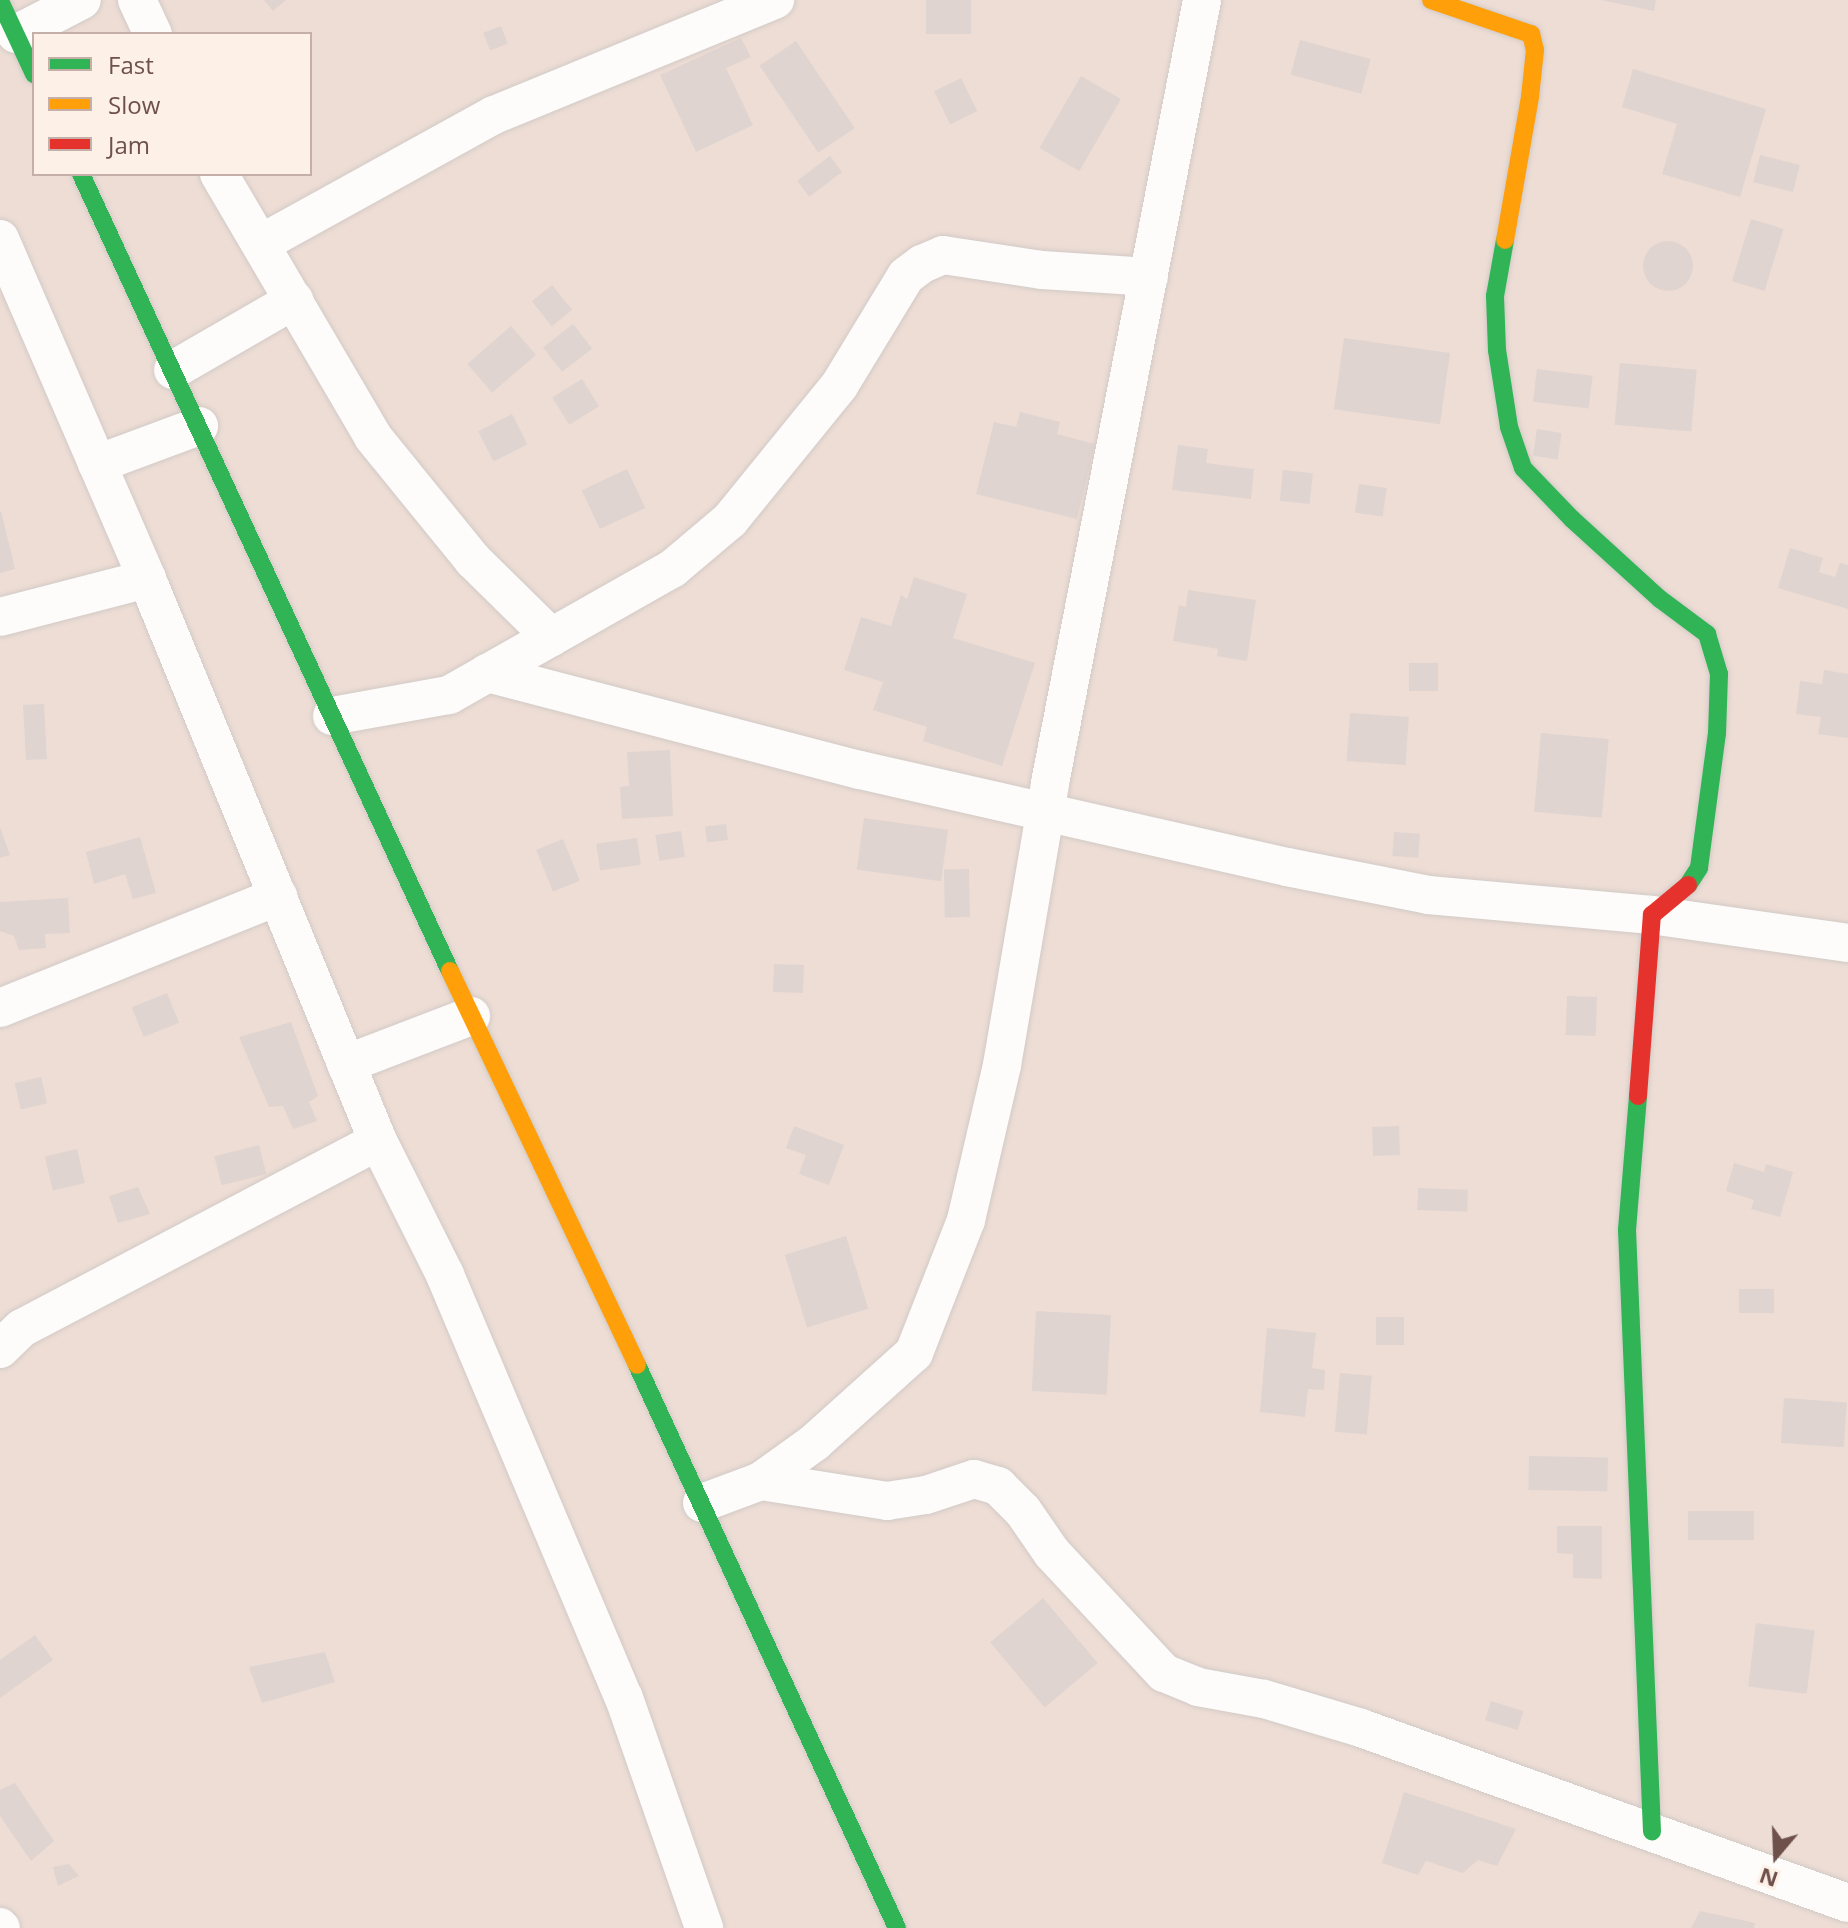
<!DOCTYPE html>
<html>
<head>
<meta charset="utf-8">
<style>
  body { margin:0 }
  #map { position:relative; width:1848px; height:1928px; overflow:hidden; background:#f4ece7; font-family:"Open Sans",sans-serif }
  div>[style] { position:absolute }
  .residential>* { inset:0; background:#edddd5 }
  .building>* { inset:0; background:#e0d4d0; transform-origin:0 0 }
  .round { border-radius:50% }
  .roads { filter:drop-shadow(0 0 2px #d2cac6) drop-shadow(0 0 2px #d2cac6) }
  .street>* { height:38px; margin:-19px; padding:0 19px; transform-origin:19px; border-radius:19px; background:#fdfcfb }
  .fast>* { height:18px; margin:-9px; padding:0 9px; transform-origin:9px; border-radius:9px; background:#30b455 }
  .slow>* { height:18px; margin:-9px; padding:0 9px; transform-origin:9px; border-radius:9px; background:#ff9f0a }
  .jam>* { height:18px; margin:-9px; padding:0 9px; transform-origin:9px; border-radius:9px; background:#e5322d }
  span { translate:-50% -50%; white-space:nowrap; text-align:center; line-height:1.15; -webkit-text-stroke:7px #fdf0e7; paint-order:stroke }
  .legend { position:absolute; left:32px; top:32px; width:280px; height:144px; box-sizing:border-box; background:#fdf0e7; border:2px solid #c4b0a9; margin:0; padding:10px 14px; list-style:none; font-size:24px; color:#6e514b }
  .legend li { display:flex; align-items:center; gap:16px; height:40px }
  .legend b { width:40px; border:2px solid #c4b0a9 }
  .north { position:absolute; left:1736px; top:1816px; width:80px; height:80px; -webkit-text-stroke:6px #fdf0e7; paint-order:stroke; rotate:199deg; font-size:22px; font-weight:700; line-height:32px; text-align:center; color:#6e514b }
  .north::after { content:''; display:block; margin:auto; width:28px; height:36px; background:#6e514b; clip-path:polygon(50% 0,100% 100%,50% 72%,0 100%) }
</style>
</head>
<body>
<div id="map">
  <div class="residential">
    <i style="clip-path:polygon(evenodd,0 0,1848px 0,1848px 1928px,0 1928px,0 0,34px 34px,310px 34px,310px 174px,34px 174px,34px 34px)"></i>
  </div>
  <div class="building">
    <i style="clip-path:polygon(264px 0,286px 0,273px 11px)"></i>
    <i style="left:926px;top:0;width:45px;height:34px"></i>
    <i style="clip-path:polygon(1601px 0,1656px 0,1654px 11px)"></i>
    <i style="left:501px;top:26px;width:19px;height:19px;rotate:69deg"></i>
    <i style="clip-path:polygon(741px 38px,751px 57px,726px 68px,753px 125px,696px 152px,660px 75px)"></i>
    <i style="left:1300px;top:40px;width:73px;height:36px;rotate:15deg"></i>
    <i style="left:796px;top:41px;width:105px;height:44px;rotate:56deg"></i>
    <i style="clip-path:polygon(1633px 69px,1766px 109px,1740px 197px,1662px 174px,1677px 124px,1622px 107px)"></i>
    <i style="left:1081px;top:76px;width:46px;height:83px;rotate:30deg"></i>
    <i style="left:961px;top:78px;width:37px;height:30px;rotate:64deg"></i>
    <i style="left:1760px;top:155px;width:41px;height:28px;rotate:14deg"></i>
    <i style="left:830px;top:156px;width:20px;height:41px;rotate:53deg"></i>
    <i style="left:1751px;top:219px;width:34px;height:65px;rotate:17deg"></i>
    <i class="round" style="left:1643px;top:241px;width:50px;height:50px"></i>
    <i style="left:552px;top:285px;width:32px;height:26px;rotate:51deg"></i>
    <i style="left:573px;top:324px;width:31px;height:38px;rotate:52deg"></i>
    <i style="left:511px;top:326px;width:38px;height:58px;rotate:49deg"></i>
    <i style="left:1344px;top:338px;width:107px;height:72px;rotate:8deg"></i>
    <i style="left:1620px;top:363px;width:77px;height:62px;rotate:5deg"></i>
    <i style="left:1537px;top:369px;width:56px;height:33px;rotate:7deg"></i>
    <i style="left:582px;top:379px;width:32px;height:35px;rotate:58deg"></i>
    <i style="clip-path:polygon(1020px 412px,1060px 422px,1057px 434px,1095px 444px,1077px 519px,976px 494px,994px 422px,1016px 427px)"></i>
    <i style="left:512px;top:414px;width:34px;height:38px;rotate:63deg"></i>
    <i style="left:1537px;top:429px;width:25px;height:27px;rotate:9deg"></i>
    <i style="clip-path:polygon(1178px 445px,1208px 449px,1206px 463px,1254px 469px,1251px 499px,1172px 490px)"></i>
    <i style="left:627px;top:469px;width:43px;height:50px;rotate:65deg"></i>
    <i style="left:1283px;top:470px;width:30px;height:31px;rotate:6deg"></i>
    <i style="left:1359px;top:484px;width:28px;height:29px;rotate:8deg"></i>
    <i style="clip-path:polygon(1px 511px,15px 569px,0 573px,0 512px)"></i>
    <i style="clip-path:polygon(1790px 548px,1823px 558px,1819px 572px,1835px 577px,1840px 563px,1848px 565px,1848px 609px,1778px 588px)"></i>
    <i style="clip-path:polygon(914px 577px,967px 594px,953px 638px,1035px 663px,1002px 766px,923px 741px,927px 727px,873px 710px,883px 682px,844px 670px,861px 617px,891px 626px,901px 595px,907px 599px)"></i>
    <i style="clip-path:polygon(1188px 590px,1256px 600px,1247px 661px,1217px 656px,1218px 649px,1173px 641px,1179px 605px,1186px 607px)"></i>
    <i style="left:1409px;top:663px;width:29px;height:28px"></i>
    <i style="clip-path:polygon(1824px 670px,1848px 674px,1848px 738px,1818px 734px,1821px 717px,1796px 714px,1800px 681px,1822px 684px)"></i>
    <i style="left:44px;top:704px;width:55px;height:21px;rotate:87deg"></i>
    <i style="left:1350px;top:713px;width:59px;height:48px;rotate:4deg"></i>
    <i style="left:1541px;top:733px;width:68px;height:79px;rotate:5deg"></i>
    <i style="clip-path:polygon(670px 750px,673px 816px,622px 819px,620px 787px,629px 786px,627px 752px)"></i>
    <i style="left:864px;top:818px;width:85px;height:52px;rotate:8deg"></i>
    <i style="left:726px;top:824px;width:16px;height:21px;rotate:83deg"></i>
    <i style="clip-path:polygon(0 827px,10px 855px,0 858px)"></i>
    <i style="left:681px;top:831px;width:26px;height:26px;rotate:81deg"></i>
    <i style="left:1394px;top:832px;width:26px;height:24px;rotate:4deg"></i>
    <i style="clip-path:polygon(140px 837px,156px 893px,133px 899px,125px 874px,94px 884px,86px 852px)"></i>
    <i style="left:637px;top:838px;width:27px;height:41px;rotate:82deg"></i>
    <i style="left:563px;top:839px;width:45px;height:29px;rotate:68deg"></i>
    <i style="left:969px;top:869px;width:48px;height:25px;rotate:89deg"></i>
    <i style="clip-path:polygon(68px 898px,70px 933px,45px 934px,46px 948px,19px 950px,14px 936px,0 931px,0 902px)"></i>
    <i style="left:774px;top:964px;width:30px;height:28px;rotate:2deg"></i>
    <i style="left:167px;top:993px;width:32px;height:38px;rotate:68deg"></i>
    <i style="left:1567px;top:996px;width:30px;height:39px;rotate:2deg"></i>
    <i style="clip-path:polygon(291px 1022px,318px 1096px,309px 1102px,317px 1121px,293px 1129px,283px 1106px,269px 1107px,239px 1037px)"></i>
    <i style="left:41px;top:1077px;width:27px;height:27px;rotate:77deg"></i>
    <i style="clip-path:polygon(794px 1126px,844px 1145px,829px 1185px,799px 1174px,806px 1155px,786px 1148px)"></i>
    <i style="left:1399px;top:1126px;width:29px;height:27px;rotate:88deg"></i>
    <i style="left:259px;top:1145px;width:30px;height:46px;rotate:76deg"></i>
    <i style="left:77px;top:1149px;width:35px;height:33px;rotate:77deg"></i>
    <i style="clip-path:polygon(1734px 1163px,1764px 1172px,1766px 1164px,1793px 1172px,1780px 1217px,1751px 1209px,1754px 1200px,1726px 1191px)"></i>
    <i style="clip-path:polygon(138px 1187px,150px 1214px,118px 1223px,109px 1196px)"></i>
    <i style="left:1418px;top:1188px;width:50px;height:22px;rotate:2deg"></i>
    <i style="left:846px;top:1236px;width:76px;height:64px;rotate:73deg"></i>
    <i style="left:1739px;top:1289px;width:35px;height:24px"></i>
    <i style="left:1036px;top:1311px;width:75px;height:80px;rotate:3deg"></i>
    <i style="left:1376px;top:1317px;width:28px;height:28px"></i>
    <i style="clip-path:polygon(1267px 1328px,1316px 1333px,1312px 1368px,1325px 1370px,1324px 1390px,1308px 1389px,1305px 1417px,1260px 1412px)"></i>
    <i style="left:1340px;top:1373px;width:32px;height:59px;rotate:5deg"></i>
    <i style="left:1784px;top:1398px;width:63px;height:45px;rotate:4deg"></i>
    <i style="left:1529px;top:1456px;width:79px;height:34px;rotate:1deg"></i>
    <i style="left:1688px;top:1511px;width:66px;height:29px"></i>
    <i style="clip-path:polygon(1557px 1526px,1602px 1526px,1602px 1579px,1573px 1578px,1573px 1554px,1557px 1553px)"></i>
    <i style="left:1043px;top:1598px;width:85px;height:69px;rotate:50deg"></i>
    <i style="left:1756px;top:1623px;width:59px;height:64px;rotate:7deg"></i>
    <i style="clip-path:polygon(35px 1635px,53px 1660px,0 1698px,0 1660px)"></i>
    <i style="clip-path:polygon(325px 1652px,335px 1682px,262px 1703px,249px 1667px)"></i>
    <i style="left:1491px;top:1701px;width:34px;height:20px;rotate:17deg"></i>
    <i style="clip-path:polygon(15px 1783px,54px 1841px,31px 1861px,0 1816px,0 1790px)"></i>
    <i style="clip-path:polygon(1404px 1792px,1516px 1829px,1497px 1866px,1478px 1860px,1463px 1873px,1426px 1861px,1418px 1875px,1382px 1863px)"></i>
    <i style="clip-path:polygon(69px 1864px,79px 1876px,58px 1886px,53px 1867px)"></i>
    <i style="clip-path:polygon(1700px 1911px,1755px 1923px,1754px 1928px,1691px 1928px)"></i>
  </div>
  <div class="roads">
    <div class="street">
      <i style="left:137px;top:0;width:38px;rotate:65deg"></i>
      <i style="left:16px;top:34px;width:74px;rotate:-27.3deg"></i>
      <i style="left:219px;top:174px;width:305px;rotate:59.6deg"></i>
      <i style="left:373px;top:437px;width:159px;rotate:50.9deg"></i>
      <i style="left:473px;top:560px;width:110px;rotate:44.6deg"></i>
      <i style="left:0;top:239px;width:370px;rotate:66.6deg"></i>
      <i style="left:147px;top:579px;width:608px;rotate:67.66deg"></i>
      <i style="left:378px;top:1141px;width:150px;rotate:63.4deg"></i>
      <i style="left:445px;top:1275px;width:459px;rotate:67.1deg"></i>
      <i style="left:624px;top:1698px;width:244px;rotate:70.8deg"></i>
      <i style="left:262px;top:243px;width:265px;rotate:-28.9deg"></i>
      <i style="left:494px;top:115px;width:304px;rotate:-22.3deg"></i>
      <i style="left:173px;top:370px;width:140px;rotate:-30deg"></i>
      <i style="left:97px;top:464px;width:109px;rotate:-20.4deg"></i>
      <i style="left:0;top:617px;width:152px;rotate:-14.5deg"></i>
      <i style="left:487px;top:673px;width:385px;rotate:14.6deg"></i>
      <i style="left:860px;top:770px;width:438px;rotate:12.8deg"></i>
      <i style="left:1287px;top:867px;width:144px;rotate:11.2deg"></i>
      <i style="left:1428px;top:895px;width:225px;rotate:5.1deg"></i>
      <i style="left:1652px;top:915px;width:198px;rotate:8.1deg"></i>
      <i style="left:332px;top:716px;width:119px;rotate:-10.2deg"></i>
      <i style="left:449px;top:695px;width:256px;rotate:-29.5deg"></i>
      <i style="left:672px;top:569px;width:76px;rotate:-40.2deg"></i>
      <i style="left:730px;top:520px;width:173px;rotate:-50.9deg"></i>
      <i style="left:839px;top:386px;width:129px;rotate:-58.7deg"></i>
      <i style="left:906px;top:276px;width:20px;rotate:-37deg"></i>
      <i style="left:922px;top:264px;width:23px;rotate:-23deg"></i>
      <i style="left:943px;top:255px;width:100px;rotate:8.6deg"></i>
      <i style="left:1042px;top:270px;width:107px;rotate:3.7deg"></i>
      <i style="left:0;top:1008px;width:300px;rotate:-21.9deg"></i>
      <i style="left:346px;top:1064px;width:134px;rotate:-21deg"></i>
      <i style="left:0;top:1349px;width:30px;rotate:-44deg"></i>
      <i style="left:22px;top:1328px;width:402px;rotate:-27.7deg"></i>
      <i style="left:761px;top:1481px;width:128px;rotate:9deg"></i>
      <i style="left:887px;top:1501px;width:39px;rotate:-9deg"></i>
      <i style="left:926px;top:1495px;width:51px;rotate:-18.4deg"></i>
      <i style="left:974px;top:1479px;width:25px;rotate:16deg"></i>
      <i style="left:998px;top:1486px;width:35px;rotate:45deg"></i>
      <i style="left:1023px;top:1511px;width:51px;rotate:55.4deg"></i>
      <i style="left:1052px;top:1553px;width:164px;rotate:47deg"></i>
      <i style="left:1164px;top:1673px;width:37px;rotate:22deg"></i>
      <i style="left:1198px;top:1687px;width:67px;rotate:10.3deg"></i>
      <i style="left:1264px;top:1699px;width:101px;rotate:16.6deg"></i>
      <i style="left:1361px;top:1728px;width:517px;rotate:19.77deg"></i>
      <i style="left:702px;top:1503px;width:63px;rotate:-20.4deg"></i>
      <i style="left:761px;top:1481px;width:67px;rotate:-35.8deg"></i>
      <i style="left:815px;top:1442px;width:133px;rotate:-42deg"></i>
      <i style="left:914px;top:1353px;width:143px;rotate:-68.6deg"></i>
      <i style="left:966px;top:1220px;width:159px;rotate:-76.9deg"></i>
      <i style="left:1002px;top:1065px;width:286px;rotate:-80.3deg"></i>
      <i style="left:1050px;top:783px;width:798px;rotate:-79.01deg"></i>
      <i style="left:0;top:1927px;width:1px;rotate:45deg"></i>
    </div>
    <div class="fast">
      <i style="left:0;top:1px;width:81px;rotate:65deg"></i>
      <i style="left:81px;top:174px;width:878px;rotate:65.16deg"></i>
      <i style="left:1505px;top:240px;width:57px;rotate:100.1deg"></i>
      <i style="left:1495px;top:296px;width:54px;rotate:87.9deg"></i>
      <i style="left:1497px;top:350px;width:78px;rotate:81.1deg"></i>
      <i style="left:1509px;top:427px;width:43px;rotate:71.1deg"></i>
      <i style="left:1523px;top:468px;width:71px;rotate:46.1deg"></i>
      <i style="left:1572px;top:519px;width:119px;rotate:42.3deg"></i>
      <i style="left:1660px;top:599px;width:59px;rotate:36.7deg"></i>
      <i style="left:1707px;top:634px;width:42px;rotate:73.3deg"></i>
      <i style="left:1719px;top:674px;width:59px;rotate:91.9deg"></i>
      <i style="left:1717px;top:733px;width:136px;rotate:97.6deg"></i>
      <i style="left:1699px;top:868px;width:20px;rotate:123deg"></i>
      <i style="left:1638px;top:1096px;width:134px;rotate:94.7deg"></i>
      <i style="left:1627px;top:1230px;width:602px;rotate:87.62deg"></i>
      <i style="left:637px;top:1365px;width:620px;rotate:65.21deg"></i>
    </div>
    <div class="slow">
      <i style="left:1431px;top:0;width:106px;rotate:18.8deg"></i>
      <i style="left:1531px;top:34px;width:16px;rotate:76deg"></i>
      <i style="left:1535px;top:50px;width:47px;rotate:96.1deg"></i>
      <i style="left:1530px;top:97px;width:145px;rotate:99.9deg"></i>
      <i style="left:450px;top:971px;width:436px;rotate:64.6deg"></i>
    </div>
    <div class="jam">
      <i style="left:1638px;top:1096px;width:182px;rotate:-85.6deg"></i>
      <i style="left:1652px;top:915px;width:47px;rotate:-39.8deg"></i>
    </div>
  </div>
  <ul class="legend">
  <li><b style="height:10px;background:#30b455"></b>Fast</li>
  <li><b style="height:10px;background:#ff9f0a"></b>Slow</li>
  <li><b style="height:10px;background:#e5322d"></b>Jam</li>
  </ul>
  <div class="north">N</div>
</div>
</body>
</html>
